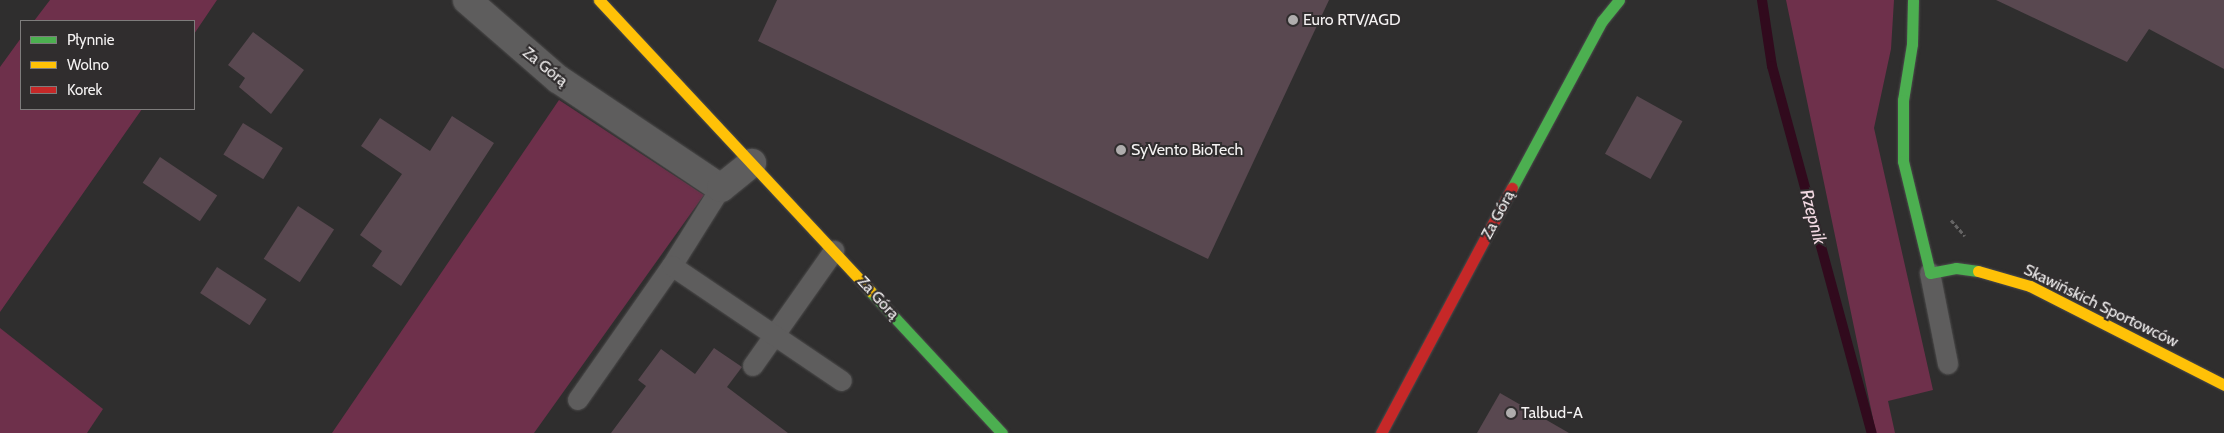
<!DOCTYPE html>
<html>
<head>
<meta charset="utf-8">
<style>
  body { margin:0 }
  #map { position:relative; width:2224px; height:433px; overflow:hidden; background:#2f2e2e; font-family:Cabin,sans-serif }
  div>[style] { position:absolute }
  .green>* { inset:0; background:#6e304b }
  .stream>* { height:10px; margin:-5px; padding:0 5px; transform-origin:5px; border-radius:5px; background:#310a1d }
  .building>* { inset:0; background:#594850; transform-origin:0 0 }
  .path>* { height:3px; margin-top:-1.5px; transform-origin:0; background:repeating-linear-gradient(90deg,#656464 0 4px,transparent 0 6.5px) }
  .roads { filter:drop-shadow(0 0 1px #4c4b4b) drop-shadow(0 0 1px #4c4b4b) }
  .lane>* { height:20px; margin:-10px; padding:0 10px; transform-origin:10px; border-radius:10px; background:#5e5d5d }
  .street>* { height:28px; margin:-14px; padding:0 14px; transform-origin:14px; border-radius:14px; background:#5e5d5d }
  .fast>* { height:11px; margin:-5.5px; padding:0 5.5px; transform-origin:5.5px; border-radius:5.5px; background:#4caf50 }
  .slow>* { height:11px; margin:-5.5px; padding:0 5.5px; transform-origin:5.5px; border-radius:5.5px; background:#ffc107 }
  .jam>* { height:11px; margin:-5.5px; padding:0 5.5px; transform-origin:5.5px; border-radius:5.5px; background:#c62828 }
  .dots>* { width:14px; height:14px; translate:-50% -50%; box-sizing:border-box; border:2px solid #302d2e; border-radius:50% }
  span { translate:-50% -50%; white-space:nowrap; text-align:center; line-height:1.15; -webkit-text-stroke:4px #302d2e; paint-order:stroke }
  .poi-label { font-size:16px; color:#f4f2f2 }
  .left { translate:0 -50%; text-align:left }
  .street-label { font-size:16px; color:#f4f2f2 }
  .water-label { font-size:18px; color:#f2d9e2; font-style:italic }
  .legend { position:absolute; left:20px; top:20px; width:175px; height:90px; box-sizing:border-box; background:#302d2e; border:1px solid #7e7c7c; margin:0; padding:6px 9px; list-style:none; font-size:15px; color:#f4f2f2 }
  .legend li { display:flex; align-items:center; gap:10px; height:25px }
  .legend b { width:25px; border:1px solid #7e7c7c }
</style>
</head>
<body>
<div id="map">
  <div class="green">
    <i style="clip-path:polygon(50px 0,217px 0,194px 34px,194px 21px,34px 21px)"></i>
    <i style="clip-path:polygon(1786px 0,1894px 0,1891px 49px,1874px 128px,1933px 390px,1888px 401px,1895px 433px,1876px 433px)"></i>
    <i style="clip-path:polygon(21px 38px,21px 109px,142px 109px,0 312px,0 67px)"></i>
    <i style="clip-path:polygon(559px 100px,704px 195px,534px 433px,332px 433px)"></i>
    <i style="clip-path:polygon(0 328px,103px 409px,87px 433px,0 433px)"></i>
  </div>
  <div class="stream">
    <i style="left:1762px;top:0;width:67px;rotate:81.4deg"></i>
    <i style="left:1772px;top:66px;width:380px;rotate:74.8deg"></i>
  </div>
  <div class="building">
    <i style="clip-path:polygon(777px 0,1329px 0,1208px 259px,758px 41px)"></i>
    <i style="clip-path:polygon(1996px 0,2224px 0,2224px 69px,2149px 29px,2127px 62px)"></i>
    <i style="clip-path:polygon(253px 32px,304px 70px,271px 114px,239px 87px,245px 78px,228px 65px)"></i>
    <i style="left:1637px;top:96px;width:52px;height:66px;rotate:29deg"></i>
    <i style="clip-path:polygon(452px 116px,494px 143px,401px 286px,372px 266px,382px 251px,360px 235px,402px 174px,361px 146px,380px 118px,430px 151px)"></i>
    <i style="left:243px;top:123px;width:47px;height:37px;rotate:32deg"></i>
    <i style="left:160px;top:157px;width:69px;height:31px;rotate:34deg"></i>
    <i style="left:298px;top:206px;width:43px;height:63px;rotate:33deg"></i>
    <i style="left:217px;top:267px;width:59px;height:31px;rotate:33deg"></i>
    <i style="clip-path:polygon(714px 348px,742px 367px,727px 387px,788px 433px,611px 433px,646px 386px,638px 380px,661px 349px,695px 374px)"></i>
    <i style="clip-path:polygon(1500px 393px,1569px 433px,1477px 433px)"></i>
  </div>
  <div class="path">
    <i style="left:1951px;top:220px;width:21px;rotate:49deg"></i>
  </div>
  <div class="roads">
    <div class="lane">
      <i style="left:672px;top:266px;width:92px;rotate:-57.9deg"></i>
      <i style="left:1930px;top:273px;width:93px;rotate:78.8deg"></i>
      <i style="left:753px;top:366px;width:141px;rotate:-54.8deg"></i>
      <i style="left:578px;top:400px;width:164px;rotate:-55deg"></i>
      <i style="left:672px;top:266px;width:205px;rotate:34.1deg"></i>
    </div>
    <div class="street">
      <i style="left:467px;top:0;width:121px;rotate:41deg"></i>
      <i style="left:558px;top:79px;width:196px;rotate:33.8deg"></i>
      <i style="left:721px;top:188px;width:40px;rotate:-39deg"></i>
    </div>
    <div class="fast">
      <i style="left:1913px;top:0;width:44px;rotate:91.3deg"></i>
      <i style="left:1912px;top:44px;width:57px;rotate:99.1deg"></i>
      <i style="left:1903px;top:100px;width:61px;rotate:90deg"></i>
      <i style="left:1903px;top:161px;width:115px;rotate:76.4deg"></i>
      <i style="left:1930px;top:273px;width:26px;rotate:-11deg"></i>
      <i style="left:1956px;top:268px;width:22px;rotate:8deg"></i>
      <i style="left:1512px;top:188px;width:190px;rotate:-61.7deg"></i>
      <i style="left:1602px;top:21px;width:27px;rotate:-51deg"></i>
      <i style="left:870px;top:291px;width:194px;rotate:47.1deg"></i>
    </div>
    <div class="slow">
      <i style="left:599px;top:0;width:398px;rotate:47deg"></i>
      <i style="left:1978px;top:271px;width:54px;rotate:16.1deg"></i>
      <i style="left:2030px;top:286px;width:218px;rotate:27deg"></i>
    </div>
    <div class="jam">
      <i style="left:1381px;top:433px;width:278px;rotate:-61.9deg"></i>
    </div>
  </div>
  <div class="dots">
    <i style="left:1293px;top:20px;background:#afadad"></i>
    <i style="left:1121px;top:150px;background:#afadad"></i>
    <i style="left:1511px;top:413px;background:#afadad"></i>
  </div>
  <div class="poi-label">
    <span class="left" style="left:1303px;top:20px">Euro RTV/AGD</span>
    <span class="left" style="left:1131px;top:150px">SyVento BioTech</span>
    <span class="left" style="left:1521px;top:413px">Talbud-A</span>
  </div>
  <div class="street-label">
    <span style="left:545px;top:67px;rotate:39deg">Za Górą</span>
    <span style="left:1498px;top:215px;rotate:-62deg">Za Górą</span>
    <span style="left:878px;top:298px;rotate:47deg">Za Górą</span>
    <span style="left:2101px;top:306px;rotate:26deg">Skawińskich Sportowców</span>
  </div>
  <div class="water-label">
    <span style="left:1813px;top:217px;rotate:75deg">Rzepnik</span>
  </div>
  <ul class="legend">
  <li><b style="height:6px;background:#4caf50"></b>Płynnie</li>
  <li><b style="height:6px;background:#ffc107"></b>Wolno</li>
  <li><b style="height:6px;background:#c62828"></b>Korek</li>
  </ul>
</div>
</body>
</html>
